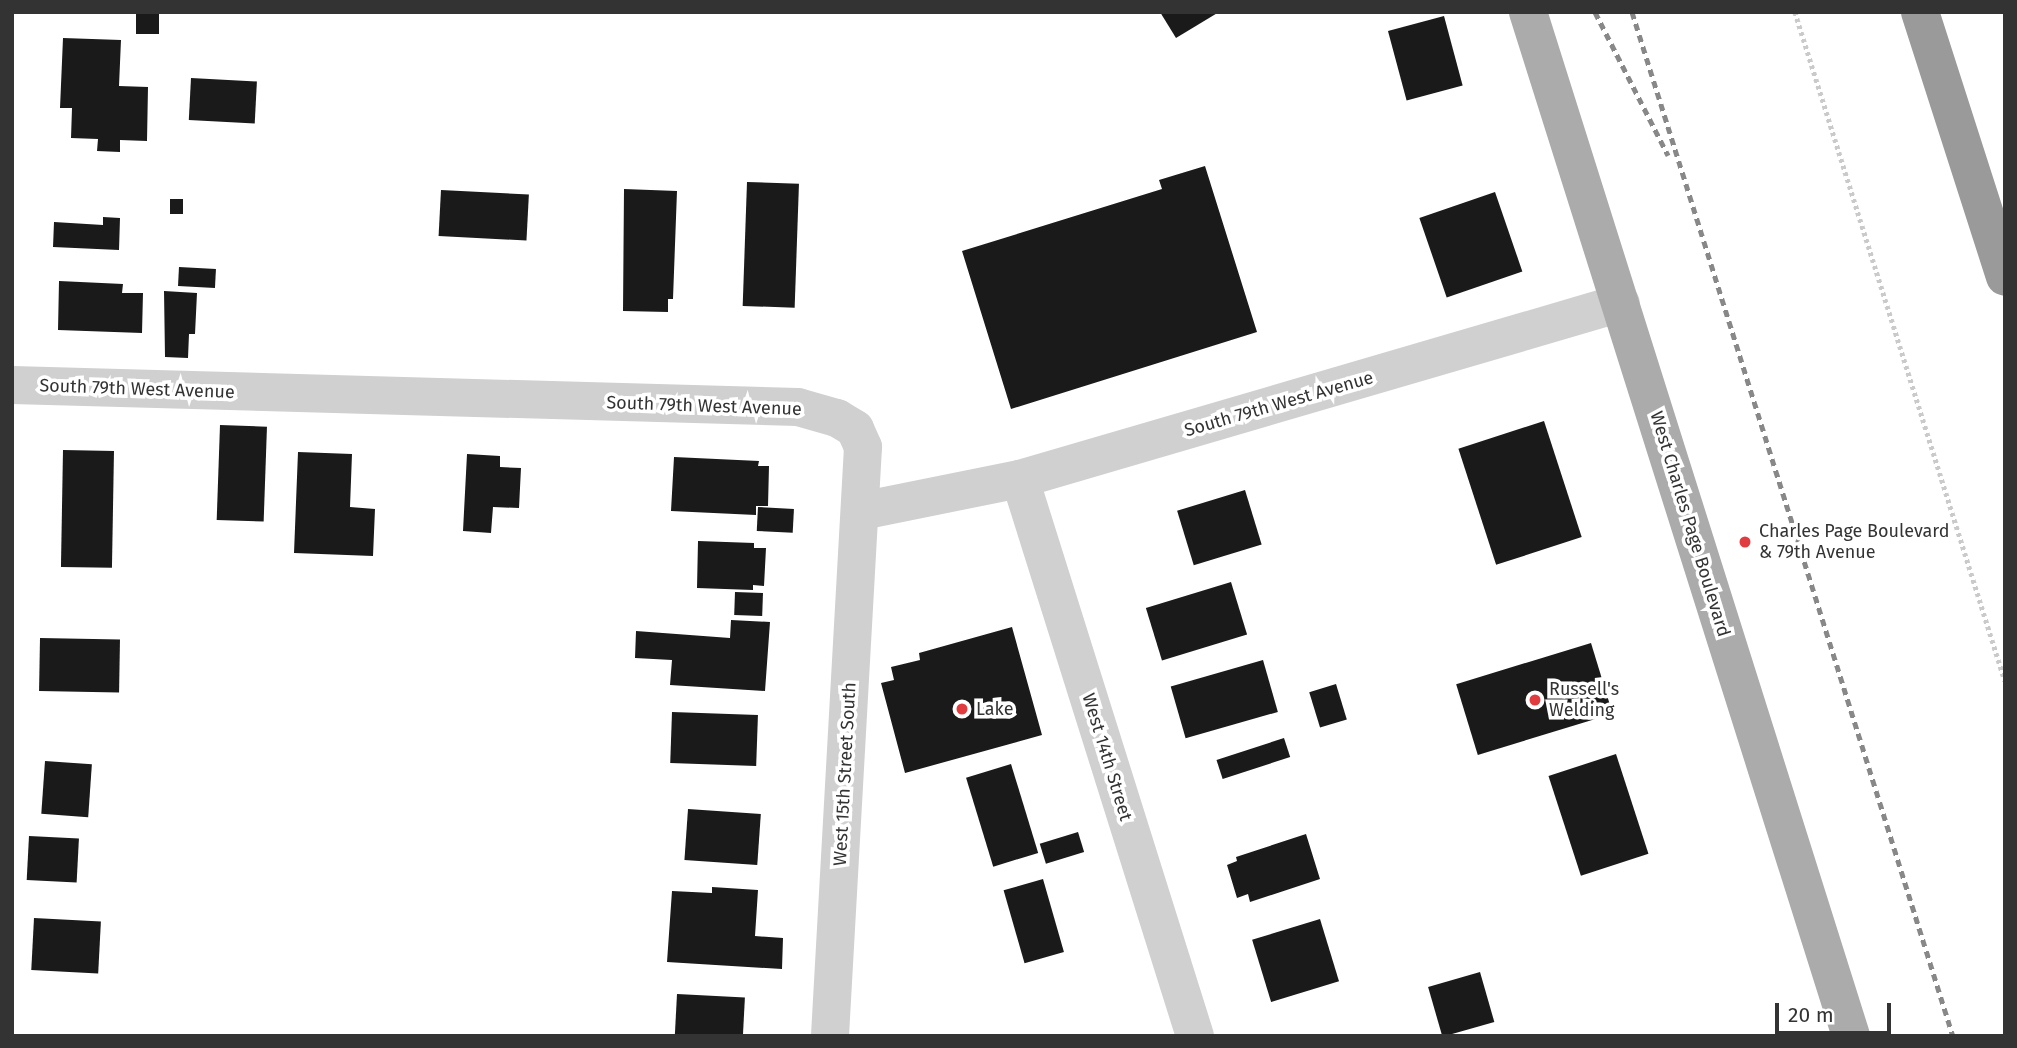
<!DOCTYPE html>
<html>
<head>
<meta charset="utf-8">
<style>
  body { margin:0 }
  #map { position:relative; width:2017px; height:1048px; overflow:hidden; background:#fff; font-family:"Fira Sans",sans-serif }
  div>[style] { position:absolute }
  .building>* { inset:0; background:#1a1a1a; transform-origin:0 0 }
  .path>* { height:4.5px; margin-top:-2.25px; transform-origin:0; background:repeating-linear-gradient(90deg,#cacaca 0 3.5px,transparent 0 7px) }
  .minor>* { height:38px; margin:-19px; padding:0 19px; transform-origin:19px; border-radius:19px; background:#d0d0d0 }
  .major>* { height:38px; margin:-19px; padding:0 19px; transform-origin:19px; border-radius:19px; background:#ababab }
  .highway>* { height:38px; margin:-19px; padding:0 19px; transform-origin:19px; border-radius:19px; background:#9a9a9a }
  .rail>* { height:5px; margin-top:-2.5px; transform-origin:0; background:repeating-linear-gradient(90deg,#888 0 7px,transparent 0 12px) }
  .dots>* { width:19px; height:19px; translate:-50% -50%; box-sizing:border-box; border:4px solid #fff; border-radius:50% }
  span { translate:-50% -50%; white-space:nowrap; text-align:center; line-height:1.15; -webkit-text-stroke:7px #fff; paint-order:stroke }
  .street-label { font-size:18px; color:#333 }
  .poi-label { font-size:18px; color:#333 }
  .left { translate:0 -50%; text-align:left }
  .frame { position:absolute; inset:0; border:14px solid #333; pointer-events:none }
  .scale { position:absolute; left:1775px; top:1003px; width:116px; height:32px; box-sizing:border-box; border:4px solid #333; border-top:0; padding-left:9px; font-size:21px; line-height:24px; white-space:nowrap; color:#333; -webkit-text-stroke:5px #fff; paint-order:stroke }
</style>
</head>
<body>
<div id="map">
  <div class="building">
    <i style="left:136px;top:12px;width:23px;height:22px"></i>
    <i style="clip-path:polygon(1160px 12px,1219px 12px,1176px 38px)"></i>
    <i style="left:1444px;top:16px;width:72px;height:58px;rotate:75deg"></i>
    <i style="clip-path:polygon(63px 38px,121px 40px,119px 86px,148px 87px,147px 141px,120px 140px,120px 152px,97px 151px,98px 139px,71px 138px,72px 108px,60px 108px)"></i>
    <i style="left:191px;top:78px;width:66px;height:42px;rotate:3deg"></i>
    <i style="clip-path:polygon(1205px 166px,1257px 332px,1011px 409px,962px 251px,1162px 189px,1159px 180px)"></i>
    <i style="left:747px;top:182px;width:52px;height:124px;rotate:2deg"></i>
    <i style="clip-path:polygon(624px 189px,677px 191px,673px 299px,668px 299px,668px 312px,623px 311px)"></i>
    <i style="left:441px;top:190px;width:88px;height:46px;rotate:3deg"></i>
    <i style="left:1495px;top:192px;width:84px;height:80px;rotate:71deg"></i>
    <i style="left:170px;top:199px;width:13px;height:15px"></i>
    <i style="clip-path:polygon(103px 217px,120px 218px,119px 250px,53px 247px,54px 222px,103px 225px)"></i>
    <i style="left:179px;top:267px;width:37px;height:19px;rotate:3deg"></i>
    <i style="clip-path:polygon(59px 281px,123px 284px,122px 293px,143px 293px,142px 333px,58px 330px)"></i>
    <i style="clip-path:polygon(164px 291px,197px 293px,195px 334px,189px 334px,188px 358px,165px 357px)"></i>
    <i style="left:1544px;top:421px;width:122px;height:90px;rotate:72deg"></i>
    <i style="left:220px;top:425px;width:47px;height:95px;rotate:2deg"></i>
    <i style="left:63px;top:450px;width:51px;height:117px;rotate:1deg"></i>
    <i style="clip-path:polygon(298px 452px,352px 454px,350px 507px,375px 509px,373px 556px,294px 553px)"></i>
    <i style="clip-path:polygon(467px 454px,500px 456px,500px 467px,521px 468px,519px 508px,493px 507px,491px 533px,463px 531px)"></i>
    <i style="clip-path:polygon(674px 457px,759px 461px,758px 466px,769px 466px,768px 506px,756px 506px,756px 515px,671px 511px)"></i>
    <i style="left:1245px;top:490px;width:57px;height:71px;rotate:73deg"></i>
    <i style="left:758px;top:507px;width:36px;height:24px;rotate:3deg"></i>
    <i style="clip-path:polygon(698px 541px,754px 543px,754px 548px,766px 548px,764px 586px,753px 585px,753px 590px,697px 588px)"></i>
    <i style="left:1231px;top:582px;width:55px;height:89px;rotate:73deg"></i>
    <i style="left:735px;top:592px;width:28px;height:23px;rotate:2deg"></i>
    <i style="clip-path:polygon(731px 620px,770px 622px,765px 691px,670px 685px,672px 660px,635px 658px,636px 631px,730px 638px)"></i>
    <i style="clip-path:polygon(1012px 627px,1042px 735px,905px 773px,881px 683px,894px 680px,891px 667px,920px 660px,919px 653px)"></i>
    <i style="left:40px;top:638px;width:80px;height:53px;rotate:1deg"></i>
    <i style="left:1591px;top:643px;width:74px;height:141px;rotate:73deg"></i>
    <i style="left:1263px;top:660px;width:54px;height:96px;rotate:74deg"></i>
    <i style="left:1336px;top:684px;width:37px;height:28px;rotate:73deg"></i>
    <i style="left:672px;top:712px;width:86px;height:51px;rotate:2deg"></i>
    <i style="left:1284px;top:738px;width:20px;height:71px;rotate:72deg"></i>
    <i style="left:1616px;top:754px;width:105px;height:71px;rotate:72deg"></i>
    <i style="left:45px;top:761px;width:47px;height:53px;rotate:4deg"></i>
    <i style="left:1011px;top:764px;width:93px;height:47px;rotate:73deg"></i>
    <i style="left:688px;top:809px;width:73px;height:51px;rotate:4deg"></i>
    <i style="left:1078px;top:832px;width:21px;height:40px;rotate:73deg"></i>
    <i style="clip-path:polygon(1306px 834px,1320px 879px,1250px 902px,1248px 894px,1237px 898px,1227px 865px,1237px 861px,1236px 857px)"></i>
    <i style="left:29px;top:836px;width:50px;height:44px;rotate:3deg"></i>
    <i style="left:1043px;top:879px;width:76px;height:41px;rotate:74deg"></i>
    <i style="clip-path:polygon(712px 887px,758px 890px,755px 936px,783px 938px,782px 969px,667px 962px,672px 891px,712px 893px)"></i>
    <i style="left:34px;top:918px;width:67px;height:52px;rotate:3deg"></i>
    <i style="left:1320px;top:919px;width:65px;height:71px;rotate:73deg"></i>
    <i style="left:1480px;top:972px;width:52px;height:54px;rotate:74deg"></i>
    <i style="left:677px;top:994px;width:68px;height:42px;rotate:3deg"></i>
  </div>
  <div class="path">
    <i style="left:1795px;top:12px;width:701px;rotate:72.57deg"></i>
  </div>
  <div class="minor">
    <i style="left:12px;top:385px;width:786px;rotate:1.6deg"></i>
    <i style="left:798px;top:407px;width:41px;rotate:15.8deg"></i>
    <i style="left:837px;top:418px;width:21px;rotate:31deg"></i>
    <i style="left:855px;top:429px;width:20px;rotate:66deg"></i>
    <i style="left:863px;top:447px;width:590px;rotate:93.21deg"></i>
    <i style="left:1020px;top:479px;width:584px;rotate:72.56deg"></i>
    <i style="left:861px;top:511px;width:162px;rotate:-11.4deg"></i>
    <i style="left:1020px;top:479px;width:626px;rotate:-16.32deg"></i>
  </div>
  <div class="major">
    <i style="left:1528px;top:12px;width:1074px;rotate:72.49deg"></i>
  </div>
  <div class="highway">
    <i style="left:1920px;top:12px;width:278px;rotate:72.2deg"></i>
  </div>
  <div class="rail">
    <i style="left:1595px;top:12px;width:161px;rotate:63deg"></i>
    <i style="left:1632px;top:12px;width:1073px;rotate:72.6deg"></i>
  </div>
  <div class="dots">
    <i style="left:1745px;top:542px;background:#e13d40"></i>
    <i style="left:1535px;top:700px;background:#e13d40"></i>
    <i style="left:962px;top:709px;background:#e13d40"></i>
  </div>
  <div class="street-label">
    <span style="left:137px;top:389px;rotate:2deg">South 79th West Avenue</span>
    <span style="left:1279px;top:404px;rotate:-16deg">South 79th West Avenue</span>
    <span style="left:704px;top:406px;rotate:2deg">South 79th West Avenue</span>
    <span style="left:1690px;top:524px;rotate:73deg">West Charles Page Boulevard</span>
    <span style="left:1107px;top:757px;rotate:73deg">West 14th Street</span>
    <span style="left:845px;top:774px;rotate:-87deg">West 15th Street South</span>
  </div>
  <div class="poi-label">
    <span class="left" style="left:1759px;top:542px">Charles Page Boulevard<br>&amp; 79th Avenue</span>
    <span class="left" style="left:1549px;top:700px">Russell's<br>Welding</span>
    <span class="left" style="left:976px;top:709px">Lake</span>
  </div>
  <div class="frame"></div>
  <div class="scale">20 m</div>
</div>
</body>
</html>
